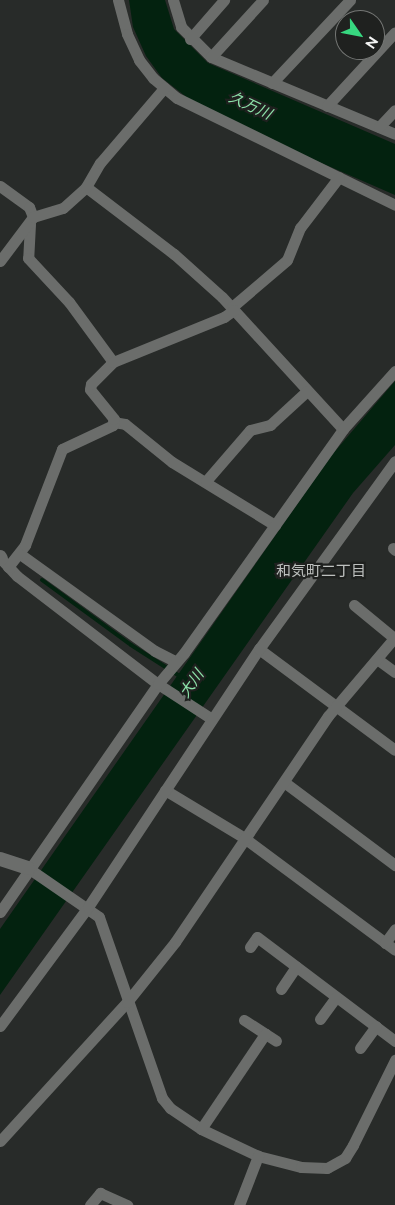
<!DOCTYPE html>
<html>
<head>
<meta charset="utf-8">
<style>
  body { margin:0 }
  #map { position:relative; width:395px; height:1205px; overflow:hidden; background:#282b29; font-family:Raleway,"Noto Sans JP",sans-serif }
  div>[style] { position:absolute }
  .water>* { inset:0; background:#03220f }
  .stream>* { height:4px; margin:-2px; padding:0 2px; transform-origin:2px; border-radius:2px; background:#03220f }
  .minor>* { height:11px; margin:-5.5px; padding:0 5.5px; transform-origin:5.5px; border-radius:5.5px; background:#6b6d6b }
  .tertiary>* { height:14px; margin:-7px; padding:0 7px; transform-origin:7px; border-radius:7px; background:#6b6d6b }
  span { translate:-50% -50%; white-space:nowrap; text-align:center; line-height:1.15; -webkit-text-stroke:4.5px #1f211f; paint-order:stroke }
  .water-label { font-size:15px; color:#8de3aa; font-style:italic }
  .neighbourhood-label { font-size:15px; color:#bdc0be }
  .north { position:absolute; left:335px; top:10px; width:50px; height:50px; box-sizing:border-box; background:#1f211f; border:1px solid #747674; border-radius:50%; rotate:123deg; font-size:14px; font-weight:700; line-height:20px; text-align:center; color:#f4f5f4 }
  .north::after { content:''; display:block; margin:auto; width:18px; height:22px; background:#37d880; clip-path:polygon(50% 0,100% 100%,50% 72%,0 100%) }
</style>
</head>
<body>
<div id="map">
  <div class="water">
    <i style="clip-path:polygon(129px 0,165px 0,174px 29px,208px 63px,395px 144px,395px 195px,287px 148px,189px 99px,162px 78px,146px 56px,133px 27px)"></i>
    <i style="clip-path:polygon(395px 381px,395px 445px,353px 493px,0 995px,0 929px,331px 456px)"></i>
  </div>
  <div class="stream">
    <i style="left:42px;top:580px;width:110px;rotate:36.1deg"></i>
    <i style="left:131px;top:645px;width:59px;rotate:32.6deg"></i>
  </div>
  <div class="minor">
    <i style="left:118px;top:0;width:35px;rotate:75deg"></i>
    <i style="left:127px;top:34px;width:29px;rotate:65deg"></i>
    <i style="left:139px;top:60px;width:23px;rotate:52deg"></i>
    <i style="left:153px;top:78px;width:31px;rotate:40deg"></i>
    <i style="left:177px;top:98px;width:243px;rotate:26.1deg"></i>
    <i style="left:173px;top:0;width:28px;rotate:73deg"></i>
    <i style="left:181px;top:27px;width:42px;rotate:45deg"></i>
    <i style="left:211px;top:57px;width:199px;rotate:22.7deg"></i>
    <i style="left:190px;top:39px;width:52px;rotate:-48.9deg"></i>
    <i style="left:211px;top:57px;width:77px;rotate:-47.6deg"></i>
    <i style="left:272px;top:83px;width:114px;rotate:-46.8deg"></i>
    <i style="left:327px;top:106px;width:100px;rotate:-47.4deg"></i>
    <i style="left:379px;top:127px;width:23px;rotate:-47deg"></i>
    <i style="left:0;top:186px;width:36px;rotate:36deg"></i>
    <i style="left:29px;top:207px;width:11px;rotate:68deg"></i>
    <i style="left:86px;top:187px;width:111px;rotate:37.3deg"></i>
    <i style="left:174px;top:254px;width:64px;rotate:41.9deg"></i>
    <i style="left:222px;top:297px;width:179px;rotate:47.5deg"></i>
    <i style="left:30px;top:224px;width:34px;rotate:93deg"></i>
    <i style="left:28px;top:258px;width:60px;rotate:47deg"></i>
    <i style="left:69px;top:302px;width:74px;rotate:53.7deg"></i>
    <i style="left:0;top:261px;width:55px;rotate:-53.1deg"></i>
    <i style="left:33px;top:217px;width:31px;rotate:-17deg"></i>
    <i style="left:63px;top:208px;width:31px;rotate:-42deg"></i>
    <i style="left:86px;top:187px;width:28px;rotate:-60deg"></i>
    <i style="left:100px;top:163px;width:99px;rotate:-49.5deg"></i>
    <i style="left:232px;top:307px;width:72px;rotate:-40.5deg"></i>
    <i style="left:287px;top:260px;width:35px;rotate:-68deg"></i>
    <i style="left:300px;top:228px;width:64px;rotate:-52.6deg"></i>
    <i style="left:113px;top:422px;width:12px;rotate:9deg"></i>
    <i style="left:125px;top:424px;width:60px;rotate:39deg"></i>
    <i style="left:172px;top:462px;width:121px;rotate:31.5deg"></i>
    <i style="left:206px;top:481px;width:67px;rotate:-49.2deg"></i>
    <i style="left:250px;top:430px;width:21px;rotate:-14deg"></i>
    <i style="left:270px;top:425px;width:50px;rotate:-42.6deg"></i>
    <i style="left:393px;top:548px;width:3px;rotate:45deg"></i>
    <i style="left:20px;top:554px;width:166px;rotate:35.7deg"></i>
    <i style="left:155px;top:651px;width:22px;rotate:27deg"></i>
    <i style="left:4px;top:562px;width:19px;rotate:47deg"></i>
    <i style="left:17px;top:576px;width:178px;rotate:37.5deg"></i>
    <i style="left:158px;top:684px;width:64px;rotate:32.9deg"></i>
    <i style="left:8px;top:567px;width:28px;rotate:-52deg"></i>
    <i style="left:25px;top:545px;width:103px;rotate:-68.9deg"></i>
    <i style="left:62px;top:449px;width:56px;rotate:-25.2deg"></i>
    <i style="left:113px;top:425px;width:6px;rotate:-81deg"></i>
    <i style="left:114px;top:419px;width:38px;rotate:-129deg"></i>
    <i style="left:90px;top:389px;width:5px;rotate:-79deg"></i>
    <i style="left:91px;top:384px;width:31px;rotate:-45deg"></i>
    <i style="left:113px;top:362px;width:120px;rotate:-22.1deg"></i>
    <i style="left:224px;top:317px;width:12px;rotate:-35deg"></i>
    <i style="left:354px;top:605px;width:52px;rotate:39.5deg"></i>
    <i style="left:259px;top:649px;width:169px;rotate:36.6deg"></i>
    <i style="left:377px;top:659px;width:22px;rotate:36deg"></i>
    <i style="left:284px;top:782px;width:139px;rotate:36.8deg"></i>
    <i style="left:165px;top:790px;width:91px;rotate:31.1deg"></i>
    <i style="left:243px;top:837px;width:189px;rotate:36.6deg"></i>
    <i style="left:28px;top:868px;width:86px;rotate:34.6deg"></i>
    <i style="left:99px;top:917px;width:192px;rotate:70.8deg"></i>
    <i style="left:162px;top:1098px;width:13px;rotate:51deg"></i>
    <i style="left:170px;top:1108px;width:37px;rotate:34deg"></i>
    <i style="left:201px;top:1129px;width:63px;rotate:25.3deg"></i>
    <i style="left:258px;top:1156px;width:44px;rotate:14.3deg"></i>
    <i style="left:301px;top:1167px;width:26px;rotate:2deg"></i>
    <i style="left:327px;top:1168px;width:21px;rotate:-29deg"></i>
    <i style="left:345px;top:1158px;width:15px;rotate:-58deg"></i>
    <i style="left:353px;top:1145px;width:95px;rotate:-63.7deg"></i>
    <i style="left:0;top:912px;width:277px;rotate:-55.3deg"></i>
    <i style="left:158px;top:684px;width:40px;rotate:-50deg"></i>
    <i style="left:184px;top:653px;width:275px;rotate:-54.6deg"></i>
    <i style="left:343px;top:429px;width:78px;rotate:-48.1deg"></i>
    <i style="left:385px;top:943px;width:17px;rotate:-54deg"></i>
    <i style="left:250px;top:947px;width:12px;rotate:-55deg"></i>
    <i style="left:257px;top:937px;width:173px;rotate:37deg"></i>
    <i style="left:281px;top:989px;width:27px;rotate:-56deg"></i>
    <i style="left:320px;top:1019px;width:27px;rotate:-54deg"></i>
    <i style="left:244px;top:1020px;width:38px;rotate:33deg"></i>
    <i style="left:0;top:1026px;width:148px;rotate:-53.5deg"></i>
    <i style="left:88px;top:907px;width:310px;rotate:-56.5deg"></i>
    <i style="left:259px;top:649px;width:232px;rotate:-54.1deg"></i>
    <i style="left:360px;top:1048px;width:27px;rotate:-54deg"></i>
    <i style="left:201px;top:1129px;width:115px;rotate:-56deg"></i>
    <i style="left:0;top:1141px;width:188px;rotate:-47.6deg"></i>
    <i style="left:127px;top:1002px;width:77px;rotate:-51.3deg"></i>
    <i style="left:175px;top:942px;width:273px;rotate:-55.9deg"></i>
    <i style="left:328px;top:716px;width:104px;rotate:-49.7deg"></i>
    <i style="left:90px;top:1205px;width:16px;rotate:-50deg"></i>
    <i style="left:100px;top:1193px;width:30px;rotate:24deg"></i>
    <i style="left:239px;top:1205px;width:53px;rotate:-68.8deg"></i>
  </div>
  <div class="tertiary">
    <i style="left:0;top:557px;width:2px;rotate:63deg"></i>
    <i style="left:0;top:859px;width:29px;rotate:18deg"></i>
  </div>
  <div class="water-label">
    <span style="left:250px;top:106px;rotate:25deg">久万川</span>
    <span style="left:192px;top:684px;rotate:-55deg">大川</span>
  </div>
  <div class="neighbourhood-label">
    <span style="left:321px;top:572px">和気町二丁目</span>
  </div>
  <div class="north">N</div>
</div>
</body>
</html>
